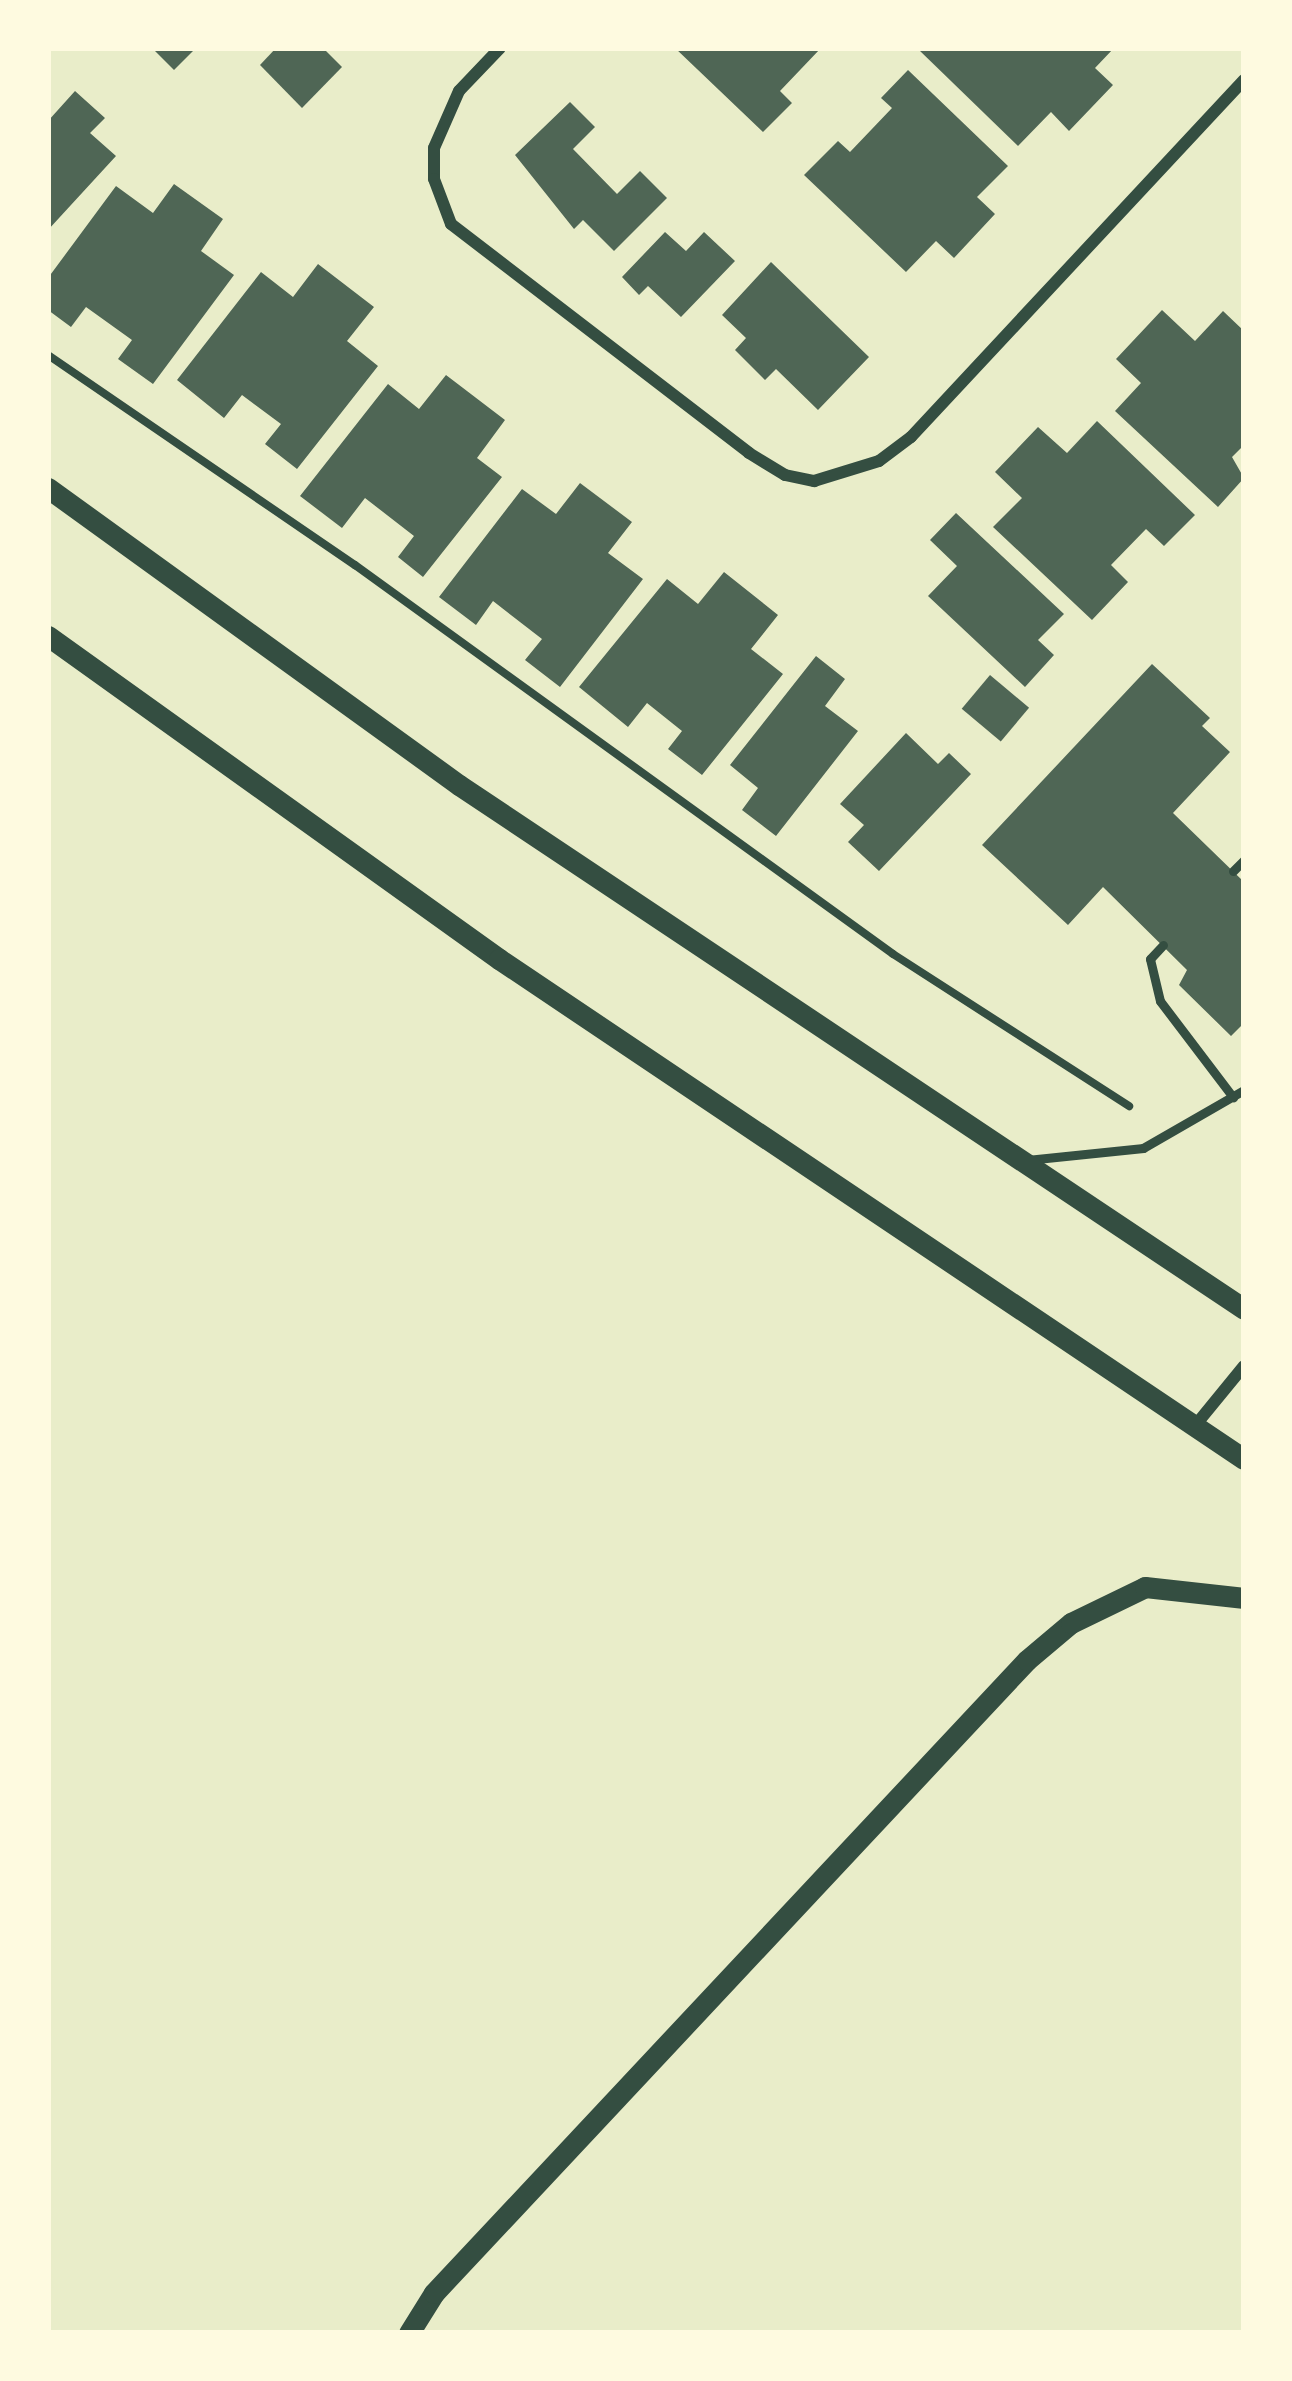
<!DOCTYPE html>
<html>
<head>
<meta charset="utf-8">
<style>
  body { margin:0 }
  #map { position:relative; width:1292px; height:2381px; overflow:hidden; background:#e9edc9; font-family:"Fira Sans",sans-serif }
  div>[style] { position:absolute }
  .building>* { inset:0; background:#4f6655; transform-origin:0 0 }
  .path>* { height:8px; margin:-4px; padding:0 4px; transform-origin:4px; border-radius:4px; background:#344e41 }
  .service>* { height:9px; margin:-4.5px; padding:0 4.5px; transform-origin:4.5px; border-radius:4.5px; background:#344e41 }
  .minor>* { height:12px; margin:-6px; padding:0 6px; transform-origin:6px; border-radius:6px; background:#344e41 }
  .tertiary>* { height:21px; margin:-10.5px; padding:0 10.5px; transform-origin:10.5px; border-radius:10.5px; background:#344e41 }
  span { translate:-50% -50%; white-space:nowrap; text-align:center; line-height:1.15; -webkit-text-stroke:12px #fefae0; paint-order:stroke }
  .frame { position:absolute; inset:0; border:51px solid #fefae0; pointer-events:none }
</style>
</head>
<body>
<div id="map">
  <div class="building">
    <i style="clip-path:polygon(152px 48px,196px 48px,174px 70px)"></i>
    <i style="clip-path:polygon(276px 48px,323px 48px,342px 67px,302px 108px,260px 65px)"></i>
    <i style="clip-path:polygon(675px 48px,821px 48px,780px 91px,792px 103px,763px 132px)"></i>
    <i style="clip-path:polygon(1114px 48px,1095px 68px,1113px 85px,1069px 131px,1051px 112px,1018px 146px,919px 50px)"></i>
    <i style="clip-path:polygon(908px 70px,1008px 166px,977px 197px,995px 214px,954px 258px,936px 241px,906px 272px,804px 175px,838px 141px,850px 152px,892px 108px,881px 98px)"></i>
    <i style="clip-path:polygon(75px 91px,105px 118px,90px 133px,116px 156px,48px 230px,48px 121px)"></i>
    <i style="clip-path:polygon(570px 102px,595px 127px,573px 149px,617px 194px,640px 171px,667px 198px,614px 251px,583px 220px,574px 229px,515px 155px)"></i>
    <i style="clip-path:polygon(174px 184px,223px 219px,201px 251px,234px 275px,153px 384px,118px 359px,132px 340px,86px 307px,71px 327px,48px 310px,48px 278px,116px 186px,153px 213px)"></i>
    <i style="clip-path:polygon(665px 232px,686px 251px,704px 232px,735px 261px,681px 317px,648px 286px,639px 295px,622px 277px)"></i>
    <i style="clip-path:polygon(771px 262px,869px 357px,818px 410px,776px 369px,765px 380px,735px 350px,746px 338px,722px 315px)"></i>
    <i style="clip-path:polygon(318px 264px,374px 307px,347px 341px,378px 366px,297px 469px,265px 444px,281px 424px,242px 395px,224px 418px,177px 380px,261px 272px,293px 297px)"></i>
    <i style="clip-path:polygon(1162px 310px,1195px 341px,1223px 311px,1244px 331px,1244px 445px,1232px 457px,1244px 478px,1218px 507px,1115px 411px,1141px 383px,1116px 359px)"></i>
    <i style="clip-path:polygon(446px 375px,505px 420px,477px 458px,502px 477px,423px 577px,398px 557px,414px 536px,365px 498px,342px 528px,300px 496px,388px 384px,419px 409px)"></i>
    <i style="clip-path:polygon(1097px 421px,1195px 515px,1164px 546px,1146px 529px,1111px 565px,1128px 582px,1092px 620px,993px 527px,1022px 498px,995px 472px,1038px 427px,1067px 453px)"></i>
    <i style="clip-path:polygon(580px 483px,632px 522px,608px 553px,643px 579px,560px 687px,525px 660px,542px 639px,493px 601px,476px 625px,439px 597px,522px 489px,556px 514px)"></i>
    <i style="clip-path:polygon(956px 513px,1064px 614px,1038px 640px,1054px 655px,1025px 687px,928px 596px,957px 566px,930px 540px)"></i>
    <i style="clip-path:polygon(724px 572px,778px 615px,751px 649px,783px 674px,702px 775px,668px 749px,682px 731px,647px 703px,628px 727px,579px 687px,667px 579px,698px 604px)"></i>
    <i style="clip-path:polygon(816px 656px,845px 679px,825px 706px,858px 731px,776px 836px,742px 810px,758px 788px,730px 765px)"></i>
    <i style="clip-path:polygon(1152px 664px,1210px 718px,1202px 726px,1230px 752px,1173px 813px,1244px 882px,1244px 1023px,1231px 1036px,1179px 985px,1187px 970px,1103px 887px,1068px 925px,982px 845px)"></i>
    <i style="left:990px;top:675px;width:51px;height:44px;rotate:40deg"></i>
    <i style="clip-path:polygon(906px 733px,938px 764px,949px 753px,971px 774px,879px 871px,848px 842px,864px 825px,840px 804px)"></i>
  </div>
  <div class="path">
    <i style="left:48px;top:355px;width:372px;rotate:34.4deg"></i>
    <i style="left:355px;top:565px;width:664px;rotate:35.87deg"></i>
    <i style="left:893px;top:954px;width:281px;rotate:32.8deg"></i>
  </div>
  <div class="service">
    <i style="left:1233px;top:871px;width:16px;rotate:-45deg"></i>
    <i style="left:1163px;top:945px;width:19px;rotate:133deg"></i>
    <i style="left:1150px;top:959px;width:43px;rotate:76.6deg"></i>
    <i style="left:1160px;top:1001px;width:121px;rotate:52.8deg"></i>
    <i style="left:1027px;top:1160px;width:117px;rotate:-5.9deg"></i>
    <i style="left:1143px;top:1148px;width:116px;rotate:-29.9deg"></i>
  </div>
  <div class="minor">
    <i style="left:500px;top:48px;width:59px;rotate:133.6deg"></i>
    <i style="left:459px;top:91px;width:62px;rotate:113.7deg"></i>
    <i style="left:434px;top:148px;width:31px;rotate:90deg"></i>
    <i style="left:434px;top:179px;width:48px;rotate:69.3deg"></i>
    <i style="left:451px;top:224px;width:376px;rotate:37.5deg"></i>
    <i style="left:749px;top:453px;width:42px;rotate:31.4deg"></i>
    <i style="left:785px;top:475px;width:30px;rotate:12deg"></i>
    <i style="left:814px;top:481px;width:68px;rotate:-17.1deg"></i>
    <i style="left:879px;top:461px;width:40px;rotate:-37deg"></i>
    <i style="left:911px;top:437px;width:488px;rotate:-47deg"></i>
    <i style="left:1194px;top:1427px;width:79px;rotate:-50.7deg"></i>
  </div>
  <div class="tertiary">
    <i style="left:48px;top:488px;width:507px;rotate:35.85deg"></i>
    <i style="left:459px;top:785px;width:944px;rotate:33.72deg"></i>
    <i style="left:48px;top:636px;width:555px;rotate:35.61deg"></i>
    <i style="left:499px;top:959px;width:897px;rotate:33.87deg"></i>
    <i style="left:409px;top:2333px;width:47px;rotate:-58deg"></i>
    <i style="left:434px;top:2293px;width:867px;rotate:-46.87deg"></i>
    <i style="left:1027px;top:1660px;width:57px;rotate:-40.1deg"></i>
    <i style="left:1071px;top:1623px;width:82px;rotate:-25.9deg"></i>
    <i style="left:1145px;top:1587px;width:100px;rotate:6.3deg"></i>
  </div>
  <div class="frame"></div>
</div>
</body>
</html>
